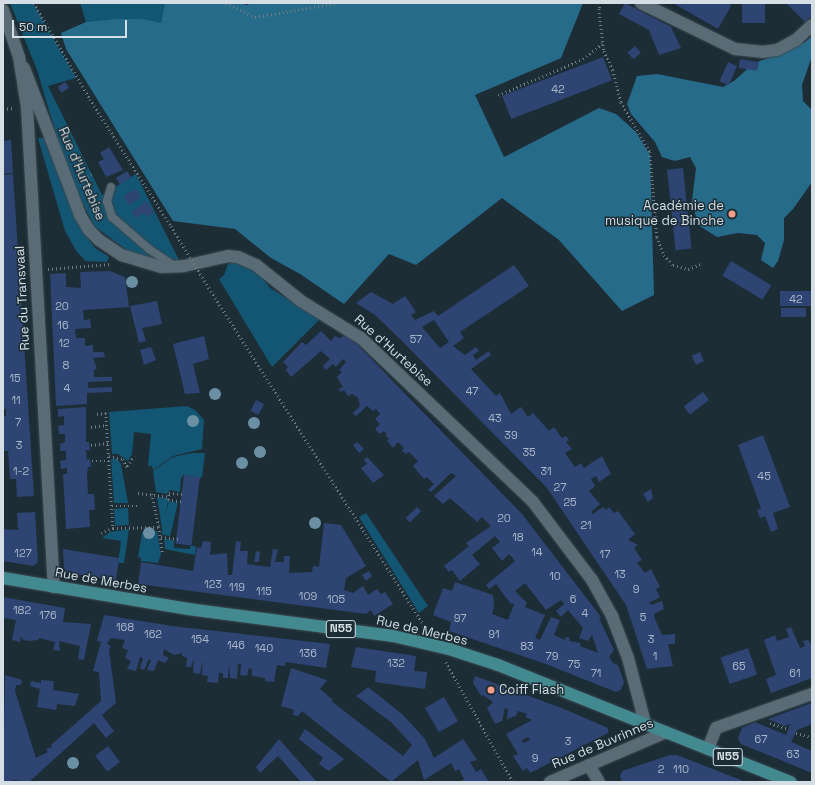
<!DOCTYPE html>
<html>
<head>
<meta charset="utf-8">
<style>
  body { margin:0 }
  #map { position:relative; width:815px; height:785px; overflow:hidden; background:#1c2d36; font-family:"Space Grotesk",sans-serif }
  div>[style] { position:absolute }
  .green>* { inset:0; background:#135673; transform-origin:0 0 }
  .forest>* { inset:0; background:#276b8a }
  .building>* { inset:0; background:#2e4472; transform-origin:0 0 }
  .path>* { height:2.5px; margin-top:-1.25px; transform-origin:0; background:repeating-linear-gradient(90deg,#6e7c84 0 1px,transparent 0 4px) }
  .roads { filter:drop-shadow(0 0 1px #3c4951) drop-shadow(0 0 1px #3c4951) }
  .service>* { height:8px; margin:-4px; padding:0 4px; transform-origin:4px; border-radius:4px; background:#596b75 }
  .minor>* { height:12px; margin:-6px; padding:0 6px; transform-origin:6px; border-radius:6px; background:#596b75 }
  .tertiary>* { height:12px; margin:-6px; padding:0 6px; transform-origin:6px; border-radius:6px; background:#596b75 }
  .primary>* { height:12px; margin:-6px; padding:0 6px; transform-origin:6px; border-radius:6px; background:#438990 }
  .path-bridge>* { height:2.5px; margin-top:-1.25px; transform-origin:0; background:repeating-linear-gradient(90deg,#6e7c84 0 1px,transparent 0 4px) }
  .trees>* { width:12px; height:12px; margin:-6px; border-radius:50%; background:#6b90a4 }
  .dots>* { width:11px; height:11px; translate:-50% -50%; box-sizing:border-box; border:2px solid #1c2d36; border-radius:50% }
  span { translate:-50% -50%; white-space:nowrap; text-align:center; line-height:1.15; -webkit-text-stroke:3px #1c2d36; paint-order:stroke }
  .number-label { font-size:11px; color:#aab8c8 }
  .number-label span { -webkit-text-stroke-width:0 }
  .shield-label span { padding:1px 3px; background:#1c2d36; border:1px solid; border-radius:3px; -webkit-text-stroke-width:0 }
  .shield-label { font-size:12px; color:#d4dee4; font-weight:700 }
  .street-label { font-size:13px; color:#d4dee4 }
  .poi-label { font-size:13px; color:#d4dee4 }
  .right { translate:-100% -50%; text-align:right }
  .left { translate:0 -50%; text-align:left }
  .frame { position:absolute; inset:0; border:4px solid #d4dee4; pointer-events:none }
  .scale { position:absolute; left:12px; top:20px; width:115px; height:18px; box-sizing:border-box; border:2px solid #d4dee4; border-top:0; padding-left:5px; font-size:12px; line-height:14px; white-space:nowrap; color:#d4dee4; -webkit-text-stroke:3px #1c2d36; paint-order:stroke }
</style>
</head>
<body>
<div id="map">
  <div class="green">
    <i style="clip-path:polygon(10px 3px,33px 3px,76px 78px,48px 86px,102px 195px,136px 174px,179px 260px,148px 257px,128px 251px,94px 226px,67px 171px,37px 70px)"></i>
    <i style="clip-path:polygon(80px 3px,165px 3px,161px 24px,143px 19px,86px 22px)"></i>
    <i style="clip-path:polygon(38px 138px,44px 138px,78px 224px,95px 248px,109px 257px,107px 262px,86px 261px,77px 252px,65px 231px)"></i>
    <i style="clip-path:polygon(239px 260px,260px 275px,270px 288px,320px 319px,272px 367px,219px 279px,224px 275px,228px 264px)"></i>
    <i style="clip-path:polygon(187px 406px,195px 410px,204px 420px,202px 449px,173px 456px,153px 470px,152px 466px,148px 466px,151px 434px,134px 432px,132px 454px,128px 461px,118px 454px,112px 454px,109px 412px)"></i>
    <i style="clip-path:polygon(192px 453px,205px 453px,202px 478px,184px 475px,181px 478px,180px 492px,170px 490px,167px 494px,156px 492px,153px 471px,173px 457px)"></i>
    <i style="clip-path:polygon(111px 459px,117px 459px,121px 464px,128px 503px,114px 503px)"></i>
    <i style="clip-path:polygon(157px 497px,167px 498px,168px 501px,163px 534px)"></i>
    <i style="left:169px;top:501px;width:9px;height:34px;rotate:13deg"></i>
    <i style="left:128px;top:508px;width:17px;height:14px;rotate:87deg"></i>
    <i style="clip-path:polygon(366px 513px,428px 606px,419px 613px,359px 517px)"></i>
    <i style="clip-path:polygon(129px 529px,124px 563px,118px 563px,121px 541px,102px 538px,110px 532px)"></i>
    <i style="clip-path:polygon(147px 530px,157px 531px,161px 554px,158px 563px,141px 561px,141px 558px,138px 557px,142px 533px)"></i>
    <i style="clip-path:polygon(164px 539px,174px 540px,174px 548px,190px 549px,190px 546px,196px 546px,195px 555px,165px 549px)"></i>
  </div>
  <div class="forest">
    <i style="clip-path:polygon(165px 3px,240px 3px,247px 5px,251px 3px,583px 3px,561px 58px,475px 95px,504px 157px,599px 108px,616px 114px,636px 132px,650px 155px,654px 295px,622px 311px,559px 240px,502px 198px,416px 265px,389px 254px,344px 304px,300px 274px,271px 258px,235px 229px,173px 221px,66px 49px,61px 33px,86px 22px,116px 19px,143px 19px,161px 23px)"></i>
    <i style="clip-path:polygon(812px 36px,812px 56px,802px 85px,803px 101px,812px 110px,812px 182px,793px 209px,784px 218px,784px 240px,778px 261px,773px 268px,761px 260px,765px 243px,757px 235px,738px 233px,717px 237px,698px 225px,692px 201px,696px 168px,690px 157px,675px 161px,662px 157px,655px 142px,631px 114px,627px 104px,637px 76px,657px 74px,723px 87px,734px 81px,753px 64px,805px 42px)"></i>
  </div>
  <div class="building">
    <i style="clip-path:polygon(625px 3px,671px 27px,681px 48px,659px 55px,649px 30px,619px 14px)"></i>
    <i style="clip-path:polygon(673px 3px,730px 3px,731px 6px,718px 29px)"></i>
    <i style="left:742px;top:3px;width:23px;height:20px"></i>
    <i style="clip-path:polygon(786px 3px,812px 3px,812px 16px,805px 22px)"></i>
    <i style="left:635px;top:46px;width:9px;height:10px;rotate:49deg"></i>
    <i style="left:603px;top:57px;width:25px;height:108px;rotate:69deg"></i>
    <i style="left:740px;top:59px;width:19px;height:9px;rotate:9deg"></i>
    <i style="left:728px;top:62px;width:10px;height:21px;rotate:24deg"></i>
    <i style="left:65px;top:82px;width:7px;height:9px;rotate:56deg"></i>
    <i style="clip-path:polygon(11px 140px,13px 173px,3px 174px,3px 141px)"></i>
    <i style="clip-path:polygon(109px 147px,123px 170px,106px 177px,98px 162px,104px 159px,100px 153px)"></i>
    <i style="left:683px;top:168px;width:81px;height:16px;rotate:84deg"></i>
    <i style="clip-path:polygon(127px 171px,131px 177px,120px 185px,116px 178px)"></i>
    <i style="clip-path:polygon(13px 174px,34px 496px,17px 497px,16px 479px,10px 479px,8px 451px,3px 451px,3px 416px,6px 416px,6px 409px,3px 409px,3px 175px)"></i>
    <i style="clip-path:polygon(136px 189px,141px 197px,129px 205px,123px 196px)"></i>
    <i style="clip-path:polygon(146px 201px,154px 212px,147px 217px,144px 213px,136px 218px,132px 212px)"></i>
    <i style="left:731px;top:261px;width:47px;height:17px;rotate:31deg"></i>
    <i style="clip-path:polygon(evenodd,514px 265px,529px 286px,460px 332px,464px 338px,453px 346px,465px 355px,476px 347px,479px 351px,473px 355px,476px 360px,489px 351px,491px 355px,471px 369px,496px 396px,500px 393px,511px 414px,521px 407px,528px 417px,533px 413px,549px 431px,554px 427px,562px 438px,566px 436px,569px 440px,566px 442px,572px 449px,565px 453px,575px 467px,581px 463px,584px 468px,602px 456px,611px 474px,599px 482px,596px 476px,591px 479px,595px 486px,589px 491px,600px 504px,591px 512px,593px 514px,603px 507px,606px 510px,609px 507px,614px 513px,618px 511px,635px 534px,628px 540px,638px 545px,634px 548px,642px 560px,637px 563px,645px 573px,651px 569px,660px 587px,656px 589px,660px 597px,649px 603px,651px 605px,662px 601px,664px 609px,654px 614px,655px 619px,662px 635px,675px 634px,675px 644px,668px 644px,673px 666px,647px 669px,626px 605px,547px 488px,402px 341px,375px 315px,356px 303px,371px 292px,393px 304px,405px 296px,416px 312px,411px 315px,415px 320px,434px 311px,438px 316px,514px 265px,434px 320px,449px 342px,440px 348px,422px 327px,434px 320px)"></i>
    <i style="clip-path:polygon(110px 271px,125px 277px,129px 307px,83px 310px,84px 320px,90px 319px,91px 328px,75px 329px,76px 338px,85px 338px,85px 346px,93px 345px,93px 352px,104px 352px,105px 357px,93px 358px,97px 369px,94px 370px,94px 377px,112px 377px,112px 381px,88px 382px,88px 388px,112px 387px,112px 392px,87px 393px,87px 404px,56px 406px,50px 274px,66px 273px,66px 287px,81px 288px,80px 272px)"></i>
    <i style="left:812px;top:291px;width:15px;height:32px;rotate:90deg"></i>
    <i style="clip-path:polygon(157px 301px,162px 324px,142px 328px,146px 341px,139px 343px,130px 306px)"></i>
    <i style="left:781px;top:308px;width:25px;height:9px"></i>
    <i style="clip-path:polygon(evenodd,321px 331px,331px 341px,335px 336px,340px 338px,344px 335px,352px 339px,522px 514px,601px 617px,599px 618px,614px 650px,609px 657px,613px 663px,618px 665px,624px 682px,621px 690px,616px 692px,543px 663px,449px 631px,451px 622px,433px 615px,443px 588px,452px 591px,455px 582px,493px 595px,494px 607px,492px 614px,508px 620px,514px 604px,510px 603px,496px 584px,489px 589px,486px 585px,515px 561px,509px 554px,502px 561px,492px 548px,500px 542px,495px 536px,472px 555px,480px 564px,460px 581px,452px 570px,449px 572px,444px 566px,469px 546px,466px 543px,491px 526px,482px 517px,477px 522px,450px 498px,443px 504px,434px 496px,456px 476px,451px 473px,431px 492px,428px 490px,434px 484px,427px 477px,424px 479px,413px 466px,418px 461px,409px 452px,406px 454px,402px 451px,404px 448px,398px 442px,393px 448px,387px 441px,389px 439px,385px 435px,387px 434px,384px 431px,380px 434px,375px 429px,380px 424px,375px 419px,380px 414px,376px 409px,373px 411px,367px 406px,356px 416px,353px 413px,360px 406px,358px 398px,352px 394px,348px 396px,344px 390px,340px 392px,339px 389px,343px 387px,337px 377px,342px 372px,339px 370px,346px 362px,343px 359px,336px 367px,333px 364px,326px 370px,323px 366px,330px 359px,321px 351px,291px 377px,286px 370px,288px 367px,283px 362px,302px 342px,306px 345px,321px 331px,525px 583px,546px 610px,561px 600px,564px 604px,556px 611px,561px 617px,568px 610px,583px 628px,579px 638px,588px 641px,592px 635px,598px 653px,580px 646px,581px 643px,569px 641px,570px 638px,566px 637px,565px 640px,554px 635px,560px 620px,551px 617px,540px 640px,535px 638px,545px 615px,525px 607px,527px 603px,515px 591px,525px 583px)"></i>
    <i style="clip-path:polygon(204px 336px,209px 359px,193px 364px,200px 393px,185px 394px,173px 344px)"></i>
    <i style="clip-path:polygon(151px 347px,156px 360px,144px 365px,140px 350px)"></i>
    <i style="left:700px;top:352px;width:10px;height:9px;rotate:66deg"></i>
    <i style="left:703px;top:392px;width:10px;height:24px;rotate:53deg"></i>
    <i style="left:256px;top:400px;width:9px;height:12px;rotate:27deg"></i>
    <i style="clip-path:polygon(86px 407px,86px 442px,89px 442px,90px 450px,86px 450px,87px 460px,90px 459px,91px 467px,88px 467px,87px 475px,88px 494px,94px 494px,95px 510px,89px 510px,90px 527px,66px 529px,63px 474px,67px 474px,67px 468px,61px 469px,60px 461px,66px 460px,66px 451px,60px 451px,60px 444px,65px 442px,65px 434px,59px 434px,58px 426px,64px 425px,64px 416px,58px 417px,58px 409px)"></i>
    <i style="clip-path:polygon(763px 435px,790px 507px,773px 513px,778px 529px,771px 532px,765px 516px,760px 518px,757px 510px,761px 508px,738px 445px)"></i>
    <i style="clip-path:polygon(357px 442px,364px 449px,359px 453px,353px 445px)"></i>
    <i style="clip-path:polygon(367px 457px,384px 475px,373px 483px,361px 468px,367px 464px,364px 460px)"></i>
    <i style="left:184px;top:475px;width:16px;height:69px;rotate:7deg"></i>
    <i style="clip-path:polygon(651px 489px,653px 498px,648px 502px,643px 494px)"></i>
    <i style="left:417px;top:507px;width:6px;height:16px;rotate:45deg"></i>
    <i style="clip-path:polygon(35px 512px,38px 562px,33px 566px,3px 561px,3px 529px,18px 530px,17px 513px)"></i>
    <i style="clip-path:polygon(324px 523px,341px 525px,366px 566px,346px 578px,344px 590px,353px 593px,363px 586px,368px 595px,377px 589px,381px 594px,385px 592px,393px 604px,374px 616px,371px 610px,366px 614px,138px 584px,141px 562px,193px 571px,197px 547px,201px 548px,203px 541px,211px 542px,210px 555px,227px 553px,228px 575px,232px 575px,236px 541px,241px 542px,240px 551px,248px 551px,247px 564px,270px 567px,273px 549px,278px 550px,275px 562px,284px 562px,284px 556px,290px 556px,289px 573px,312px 572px,313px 566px,319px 567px)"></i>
    <i style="clip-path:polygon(63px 549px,119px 558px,116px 580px,67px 573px,64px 568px)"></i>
    <i style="clip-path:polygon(256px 551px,260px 552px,259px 562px,254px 562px)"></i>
    <i style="clip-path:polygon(369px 571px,372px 576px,366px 581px,362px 575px)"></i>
    <i style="clip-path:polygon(3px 597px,65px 608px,63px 622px,91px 624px,84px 660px,78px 659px,80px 646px,59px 641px,60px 651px,53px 650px,55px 642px,39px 638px,38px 640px,29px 641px,23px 640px,21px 636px,20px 642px,12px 640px,16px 620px,3px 618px)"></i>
    <i style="clip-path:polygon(104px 615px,172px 626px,330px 644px,326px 668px,286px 662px,285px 666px,277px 665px,274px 682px,265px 681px,265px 678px,252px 676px,252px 669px,249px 668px,247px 676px,240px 675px,241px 664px,238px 664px,237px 679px,230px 678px,229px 663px,228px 678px,223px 678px,223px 673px,219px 673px,218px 683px,207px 682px,208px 676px,202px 675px,203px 660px,200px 674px,193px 673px,194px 659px,191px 667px,186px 667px,187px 658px,182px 656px,182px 653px,174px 655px,164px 649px,163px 655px,169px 658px,165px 663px,158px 660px,154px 671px,147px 670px,151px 660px,149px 659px,144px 670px,140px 668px,143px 658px,140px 657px,136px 671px,127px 669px,131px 661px,125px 658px,128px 650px,122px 648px,125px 640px,111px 638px,107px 644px,111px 646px,109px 650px,116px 703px,102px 715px,114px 731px,106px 738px,94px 723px,29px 782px,15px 780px,3px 782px,5px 675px,22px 680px,21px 685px,16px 685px,15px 691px,36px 758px,48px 752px,46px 749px,52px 747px,51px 745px,101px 701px,99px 672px,93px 671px,101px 642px,97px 641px)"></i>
    <i style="clip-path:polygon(791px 627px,800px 648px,805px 646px,803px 641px,808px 640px,812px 646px,812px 678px,771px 693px,766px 679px,776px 675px,764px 640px,775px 635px,777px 641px,789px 637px,786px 629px)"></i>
    <i style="clip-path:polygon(356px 647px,416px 656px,414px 671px,427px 672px,425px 689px,375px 682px,376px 671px,351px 667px)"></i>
    <i style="left:748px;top:648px;width:28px;height:29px;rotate:71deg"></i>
    <i style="clip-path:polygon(291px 668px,327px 680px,320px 689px,333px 700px,331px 701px,403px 756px,412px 745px,392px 723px,356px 696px,368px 687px,402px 714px,425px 739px,434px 758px,463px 739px,477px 760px,470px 762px,476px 772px,481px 769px,489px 782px,460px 782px,464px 779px,459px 769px,455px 771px,451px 763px,424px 780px,418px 760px,391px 782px,302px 711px,298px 716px,293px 715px,294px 710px,281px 706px)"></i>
    <i style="clip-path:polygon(evenodd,475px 676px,564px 709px,608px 728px,608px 733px,530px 773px,527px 768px,523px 771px,513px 756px,518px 754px,506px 734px,532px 720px,525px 717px,527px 714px,518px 711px,516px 716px,507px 719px,508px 709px,505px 708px,502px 721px,495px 724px,487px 708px,493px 702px,483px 695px,482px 697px,473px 683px,475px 676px,528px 737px,530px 740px,523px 743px,522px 740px,528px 737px)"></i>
    <i style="clip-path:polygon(41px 680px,54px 681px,53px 690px,79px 694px,75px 706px,57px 704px,56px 710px,37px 707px,40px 689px,30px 686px,31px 681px,41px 683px)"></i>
    <i style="left:444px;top:697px;width:28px;height:22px;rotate:60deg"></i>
    <i style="clip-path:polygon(812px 703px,812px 724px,797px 730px,791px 742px,812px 751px,812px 773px,741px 744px,738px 738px,742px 728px,755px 722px,786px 735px,790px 724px,784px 726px,768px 719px)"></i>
    <i style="clip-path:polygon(305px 729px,344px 759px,329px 771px,319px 764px,323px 758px,299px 739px)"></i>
    <i style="clip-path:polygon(279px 739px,317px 782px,301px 782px,278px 756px,260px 773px,256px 767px)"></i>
    <i style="left:108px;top:746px;width:20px;height:16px;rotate:53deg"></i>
    <i style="clip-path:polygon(670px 755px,677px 755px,746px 782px,622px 782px,620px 776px,622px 771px)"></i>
  </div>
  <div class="path">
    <i style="left:34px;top:3px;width:111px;rotate:59.7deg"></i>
    <i style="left:90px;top:99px;width:151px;rotate:57.5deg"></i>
    <i style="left:226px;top:3px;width:32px;rotate:26deg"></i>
    <i style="left:255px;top:17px;width:83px;rotate:-9.7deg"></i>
    <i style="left:601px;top:3px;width:6px;rotate:108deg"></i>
    <i style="left:599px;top:9px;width:42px;rotate:83.2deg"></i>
    <i style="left:604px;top:51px;width:21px;rotate:65deg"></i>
    <i style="left:613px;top:70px;width:33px;rotate:76deg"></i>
    <i style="left:621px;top:102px;width:58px;rotate:59.9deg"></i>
    <i style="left:650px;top:152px;width:85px;rotate:85.3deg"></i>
    <i style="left:657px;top:237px;width:19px;rotate:69deg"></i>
    <i style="left:664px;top:255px;width:13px;rotate:48deg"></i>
    <i style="left:673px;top:265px;width:16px;rotate:15deg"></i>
    <i style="left:688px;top:269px;width:14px;rotate:-21deg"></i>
    <i style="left:498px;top:95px;width:92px;rotate:-23deg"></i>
    <i style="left:583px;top:59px;width:26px;rotate:-39deg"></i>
    <i style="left:3px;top:109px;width:11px;rotate:-5deg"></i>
    <i style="left:80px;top:180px;width:13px;rotate:-27deg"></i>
    <i style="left:48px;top:269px;width:63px;rotate:-4.5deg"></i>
    <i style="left:211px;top:291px;width:402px;rotate:57.5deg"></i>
    <i style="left:97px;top:414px;width:9px;rotate:-6deg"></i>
    <i style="left:106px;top:413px;width:115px;rotate:86.5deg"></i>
    <i style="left:113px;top:528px;width:14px;rotate:155deg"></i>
    <i style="left:91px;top:427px;width:16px;rotate:-7deg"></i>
    <i style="left:91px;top:445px;width:17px;rotate:-7deg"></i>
    <i style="left:109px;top:456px;width:14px;rotate:12deg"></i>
    <i style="left:123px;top:459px;width:9px;rotate:63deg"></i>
    <i style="left:92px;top:461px;width:17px"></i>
    <i style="left:127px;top:466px;width:12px;rotate:-55deg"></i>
    <i style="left:138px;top:493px;width:31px;rotate:7deg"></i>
    <i style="left:152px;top:494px;width:34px;rotate:78deg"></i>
    <i style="left:181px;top:502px;width:13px;rotate:-171deg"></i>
    <i style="left:168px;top:500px;width:7px;rotate:-82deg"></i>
    <i style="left:169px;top:493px;width:13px;rotate:4deg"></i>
    <i style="left:112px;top:506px;width:25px"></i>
    <i style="left:113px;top:528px;width:46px;rotate:-1.2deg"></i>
    <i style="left:159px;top:527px;width:27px;rotate:82deg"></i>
    <i style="left:161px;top:537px;width:19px;rotate:6deg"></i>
    <i style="left:446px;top:662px;width:137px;rotate:60.8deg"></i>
    <i style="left:770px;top:723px;width:19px;rotate:18deg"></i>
    <i style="left:796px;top:733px;width:16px;rotate:15deg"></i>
  </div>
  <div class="roads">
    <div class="service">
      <i style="left:111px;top:187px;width:15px;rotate:106deg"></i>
      <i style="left:107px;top:201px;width:17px;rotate:73deg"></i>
      <i style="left:112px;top:217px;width:49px;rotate:40.9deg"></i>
      <i style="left:149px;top:249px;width:30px;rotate:34deg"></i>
    </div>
    <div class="minor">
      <i style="left:641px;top:3px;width:105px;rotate:26.1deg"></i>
      <i style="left:735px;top:49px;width:27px;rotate:6deg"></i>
      <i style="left:762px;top:52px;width:15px;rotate:-8deg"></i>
      <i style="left:777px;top:50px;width:21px;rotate:-28deg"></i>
      <i style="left:796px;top:40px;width:22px;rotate:-43deg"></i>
      <i style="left:24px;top:68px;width:157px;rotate:69.1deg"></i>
      <i style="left:80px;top:215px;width:17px;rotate:59deg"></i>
      <i style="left:89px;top:230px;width:14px;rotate:45deg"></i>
      <i style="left:99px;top:240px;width:27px;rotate:34deg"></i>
      <i style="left:121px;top:255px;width:42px;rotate:16.7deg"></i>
      <i style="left:161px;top:267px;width:23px;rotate:-2deg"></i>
      <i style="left:184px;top:266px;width:45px;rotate:-12.8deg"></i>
      <i style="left:228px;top:256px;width:10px;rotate:6deg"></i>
      <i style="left:238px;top:257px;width:20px;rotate:24deg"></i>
      <i style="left:256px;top:265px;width:58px;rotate:38.7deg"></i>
      <i style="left:301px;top:301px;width:70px;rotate:31.7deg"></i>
      <i style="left:361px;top:338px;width:238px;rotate:43.6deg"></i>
      <i style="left:533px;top:502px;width:98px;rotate:52.9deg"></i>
      <i style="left:592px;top:580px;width:41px;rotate:60.9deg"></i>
      <i style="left:612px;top:616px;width:45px;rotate:69.1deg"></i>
      <i style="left:628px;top:658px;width:67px;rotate:75.3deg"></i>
      <i style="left:708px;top:749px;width:22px;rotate:-69deg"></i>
      <i style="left:716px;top:728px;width:102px;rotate:-19.5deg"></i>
      <i style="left:589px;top:765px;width:20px;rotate:60deg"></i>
    </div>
    <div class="tertiary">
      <i style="left:3px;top:10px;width:50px;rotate:71.2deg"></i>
      <i style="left:19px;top:57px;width:51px;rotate:80.9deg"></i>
      <i style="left:27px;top:107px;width:481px;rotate:86.8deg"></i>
      <i style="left:550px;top:782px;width:126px;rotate:-23.3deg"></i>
    </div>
    <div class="primary">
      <i style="left:3px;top:578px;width:188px;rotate:9.5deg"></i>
      <i style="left:188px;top:609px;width:207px;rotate:7.5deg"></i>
      <i style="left:393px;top:636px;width:57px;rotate:13.1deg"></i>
      <i style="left:449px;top:649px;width:52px;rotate:18.1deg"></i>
      <i style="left:498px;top:665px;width:315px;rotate:21.8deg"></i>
    </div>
  </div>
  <div class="path-bridge">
    <i style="left:171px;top:226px;width:76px;rotate:58.4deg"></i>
  </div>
  <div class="trees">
    <i style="left:132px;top:282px"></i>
    <i style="left:215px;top:394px"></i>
    <i style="left:193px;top:421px"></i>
    <i style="left:254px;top:423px"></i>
    <i style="left:260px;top:452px"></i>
    <i style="left:242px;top:463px"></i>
    <i style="left:315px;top:523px"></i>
    <i style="left:149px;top:533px"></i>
    <i style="left:73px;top:763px"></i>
  </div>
  <div class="dots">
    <i style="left:732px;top:214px;background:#f49e8a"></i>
    <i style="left:491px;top:690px;background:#f49e8a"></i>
  </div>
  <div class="number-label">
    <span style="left:558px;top:89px">42</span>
    <span style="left:796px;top:299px">42</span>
    <span style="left:62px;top:306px">20</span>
    <span style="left:63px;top:325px">16</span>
    <span style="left:416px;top:339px">57</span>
    <span style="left:64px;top:343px">12</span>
    <span style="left:66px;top:365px">8</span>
    <span style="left:15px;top:378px">15</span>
    <span style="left:67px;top:388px">4</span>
    <span style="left:472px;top:391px">47</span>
    <span style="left:16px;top:400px">11</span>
    <span style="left:495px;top:418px">43</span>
    <span style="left:18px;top:422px">7</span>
    <span style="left:511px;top:435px">39</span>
    <span style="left:19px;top:445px">3</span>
    <span style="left:529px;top:452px">35</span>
    <span style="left:21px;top:471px">1-2</span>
    <span style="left:546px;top:471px">31</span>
    <span style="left:764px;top:476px">45</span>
    <span style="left:560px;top:487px">27</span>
    <span style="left:570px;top:502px">25</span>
    <span style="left:504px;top:518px">20</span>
    <span style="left:586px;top:525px">21</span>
    <span style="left:518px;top:537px">18</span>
    <span style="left:537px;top:552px">14</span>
    <span style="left:23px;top:553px">127</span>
    <span style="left:605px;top:554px">17</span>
    <span style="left:620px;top:574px">13</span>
    <span style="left:555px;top:576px">10</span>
    <span style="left:213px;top:584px">123</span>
    <span style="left:237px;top:587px">119</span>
    <span style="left:636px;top:589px">9</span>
    <span style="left:264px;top:591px">115</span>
    <span style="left:308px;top:596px">109</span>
    <span style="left:336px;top:599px">105</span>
    <span style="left:573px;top:599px">6</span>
    <span style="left:22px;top:610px">182</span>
    <span style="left:585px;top:613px">4</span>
    <span style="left:48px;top:615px">176</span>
    <span style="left:643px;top:617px">5</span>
    <span style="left:460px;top:618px">97</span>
    <span style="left:125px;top:627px">168</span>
    <span style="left:153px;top:634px">162</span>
    <span style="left:494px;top:634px">91</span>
    <span style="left:200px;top:639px">154</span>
    <span style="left:651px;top:639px">3</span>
    <span style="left:236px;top:645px">146</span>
    <span style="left:527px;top:646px">83</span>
    <span style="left:264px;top:648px">140</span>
    <span style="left:308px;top:653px">136</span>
    <span style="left:552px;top:656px">79</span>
    <span style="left:655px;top:656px">1</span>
    <span style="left:396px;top:663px">132</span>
    <span style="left:574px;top:664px">75</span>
    <span style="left:739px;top:666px">65</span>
    <span style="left:596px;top:673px">71</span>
    <span style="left:795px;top:673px">61</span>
    <span style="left:761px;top:739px">67</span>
    <span style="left:568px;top:741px">3</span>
    <span style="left:793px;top:754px">63</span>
    <span style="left:535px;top:758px">9</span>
    <span style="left:661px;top:769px">2</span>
    <span style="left:681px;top:769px">110</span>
  </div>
  <div class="shield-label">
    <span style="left:341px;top:629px">N55</span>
    <span style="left:728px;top:757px">N55</span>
  </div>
  <div class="street-label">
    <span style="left:81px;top:174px;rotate:67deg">Rue d'Hurtebise</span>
    <span style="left:23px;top:298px;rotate:-93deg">Rue du Transvaal</span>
    <span style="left:393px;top:351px;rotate:42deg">Rue d'Hurtebise</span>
    <span style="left:101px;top:581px;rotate:10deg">Rue de Merbes</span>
    <span style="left:422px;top:631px;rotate:13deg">Rue de Merbes</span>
    <span style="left:603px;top:744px;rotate:-23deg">Rue de Buvrinnes</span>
  </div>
  <div class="poi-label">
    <span class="right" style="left:724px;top:214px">Académie de<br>musique de Binche</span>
    <span class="left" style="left:499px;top:690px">Coiff Flash</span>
  </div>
  <div class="frame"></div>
  <div class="scale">50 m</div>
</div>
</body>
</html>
